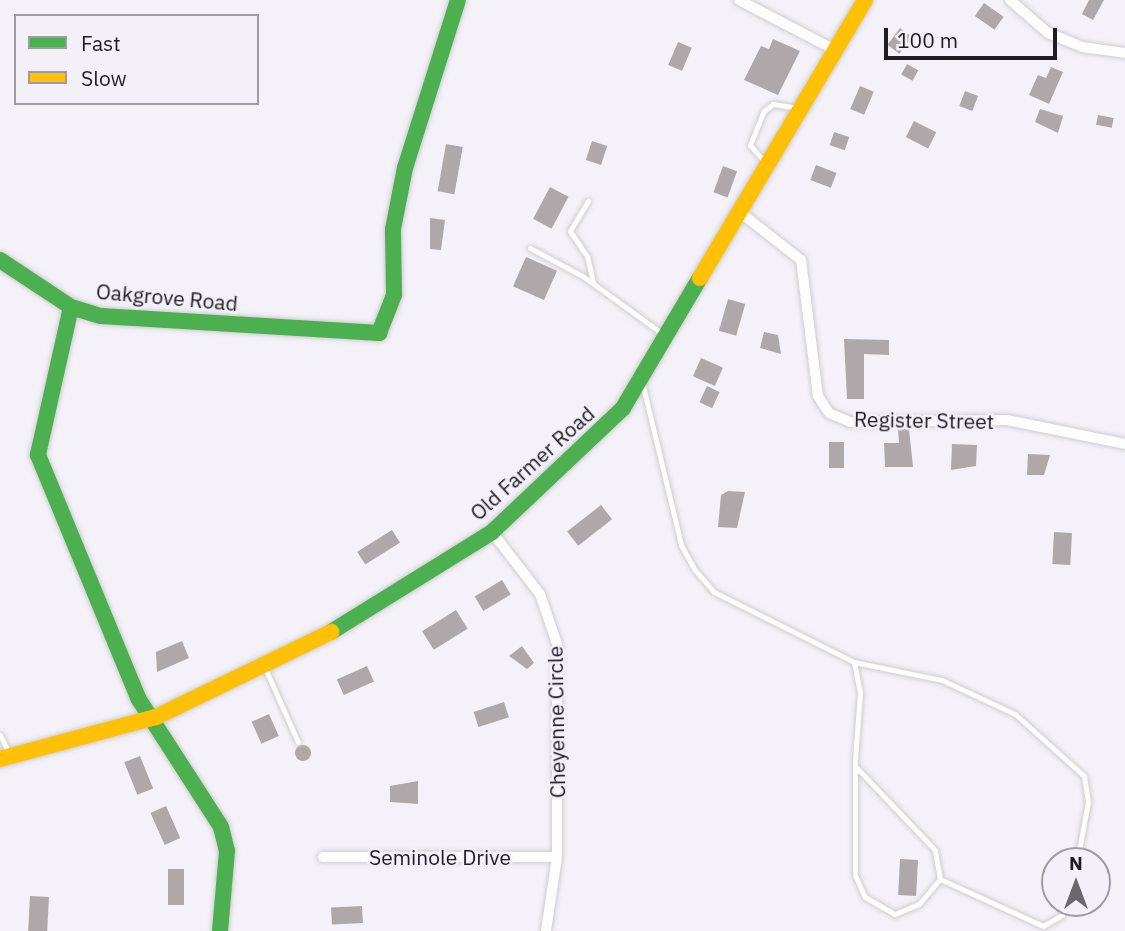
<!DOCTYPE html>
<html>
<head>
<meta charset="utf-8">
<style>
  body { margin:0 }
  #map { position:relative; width:1125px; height:931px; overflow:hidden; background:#f4f2f8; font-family:"IBM Plex Sans",sans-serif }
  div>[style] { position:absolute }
  .building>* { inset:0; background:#afa8aa; transform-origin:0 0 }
  .round { border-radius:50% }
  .roads { filter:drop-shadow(0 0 2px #cecdd1) drop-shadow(0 0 2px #cecdd1) }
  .lane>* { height:5px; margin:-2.5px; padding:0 2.5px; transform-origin:2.5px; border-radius:2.5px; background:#fdfdfe }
  .street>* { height:10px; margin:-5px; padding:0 5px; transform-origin:5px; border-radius:5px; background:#fdfdfe }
  .fast>* { height:16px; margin:-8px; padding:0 8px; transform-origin:8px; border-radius:8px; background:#4caf50 }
  .slow>* { height:16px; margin:-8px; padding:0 8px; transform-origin:8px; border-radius:8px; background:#ffc107 }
  span { translate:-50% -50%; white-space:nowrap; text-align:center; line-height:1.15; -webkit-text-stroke:5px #f3f0fa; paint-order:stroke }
  .street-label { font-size:21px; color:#1e1d21 }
  .legend { position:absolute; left:14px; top:14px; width:245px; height:91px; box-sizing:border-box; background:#f3f0fa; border:2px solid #9e9ca3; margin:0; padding:9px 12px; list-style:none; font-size:21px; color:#1e1d21 }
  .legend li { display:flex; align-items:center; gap:14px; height:35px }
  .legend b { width:35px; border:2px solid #9e9ca3 }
  .north { position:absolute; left:1041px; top:847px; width:70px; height:70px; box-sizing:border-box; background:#f3f0fa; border:2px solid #9e9ca3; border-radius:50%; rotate:0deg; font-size:19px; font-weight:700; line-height:28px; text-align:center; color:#1e1d21 }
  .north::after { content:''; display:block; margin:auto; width:24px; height:32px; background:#69686c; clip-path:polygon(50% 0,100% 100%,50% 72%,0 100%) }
  .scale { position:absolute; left:884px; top:28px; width:173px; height:32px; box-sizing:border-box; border:4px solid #1e1d21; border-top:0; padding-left:9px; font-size:21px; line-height:24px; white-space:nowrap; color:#1e1d21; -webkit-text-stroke:5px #f3f0fa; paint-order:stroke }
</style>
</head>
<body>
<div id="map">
  <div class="building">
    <i style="clip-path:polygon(1089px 0,1104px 0,1093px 20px,1082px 14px)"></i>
    <i style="left:984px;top:3px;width:24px;height:16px;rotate:35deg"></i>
    <i style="left:900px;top:28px;width:15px;height:21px;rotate:37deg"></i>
    <i style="clip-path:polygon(773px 39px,800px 51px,778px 95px,744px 80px,761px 46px,769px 49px)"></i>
    <i style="left:678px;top:42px;width:15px;height:25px;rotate:23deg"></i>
    <i style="left:907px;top:64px;width:13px;height:12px;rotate:29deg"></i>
    <i style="clip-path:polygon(1051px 67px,1063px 72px,1049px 104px,1029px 95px,1038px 75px,1046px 78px)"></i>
    <i style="left:860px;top:86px;width:15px;height:25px;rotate:23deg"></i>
    <i style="left:965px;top:91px;width:14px;height:16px;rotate:21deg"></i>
    <i style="clip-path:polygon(1040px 109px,1063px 116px,1058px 133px,1035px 122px)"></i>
    <i style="left:1098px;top:115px;width:16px;height:10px;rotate:11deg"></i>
    <i style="left:914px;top:121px;width:25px;height:18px;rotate:27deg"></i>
    <i style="left:834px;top:132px;width:16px;height:14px;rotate:18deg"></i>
    <i style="left:592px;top:141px;width:16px;height:20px;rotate:18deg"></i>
    <i style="left:446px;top:144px;width:17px;height:48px;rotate:10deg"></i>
    <i style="left:816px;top:165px;width:22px;height:16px;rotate:21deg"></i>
    <i style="left:723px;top:166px;width:15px;height:28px;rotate:20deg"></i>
    <i style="left:550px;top:187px;width:21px;height:36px;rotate:28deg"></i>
    <i style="clip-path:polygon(430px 218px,445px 220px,441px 250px,430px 249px)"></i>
    <i style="left:526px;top:257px;width:34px;height:32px;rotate:24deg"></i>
    <i style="left:728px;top:299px;width:18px;height:33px;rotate:16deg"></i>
    <i style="clip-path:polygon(764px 332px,778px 335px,781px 354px,760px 348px)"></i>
    <i style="clip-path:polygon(844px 339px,889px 340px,889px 355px,864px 354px,864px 399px,847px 399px)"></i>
    <i style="left:701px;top:358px;width:24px;height:20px;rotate:24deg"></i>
    <i style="left:707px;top:386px;width:14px;height:18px;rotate:25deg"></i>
    <i style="clip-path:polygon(898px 429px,909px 429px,913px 467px,885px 467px,884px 443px,899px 443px)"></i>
    <i style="left:829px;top:442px;width:15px;height:26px"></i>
    <i style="clip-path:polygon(952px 444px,977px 445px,976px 466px,951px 470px)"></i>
    <i style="clip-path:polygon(1028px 454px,1050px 455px,1044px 475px,1027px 475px)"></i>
    <i style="clip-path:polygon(728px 491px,745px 492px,737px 528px,718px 527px,721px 495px)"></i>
    <i style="left:601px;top:505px;width:18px;height:43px;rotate:52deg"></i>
    <i style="left:392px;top:530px;width:15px;height:41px;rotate:58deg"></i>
    <i style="left:1054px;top:532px;width:18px;height:32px;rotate:3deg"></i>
    <i style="left:502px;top:580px;width:17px;height:32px;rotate:59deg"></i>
    <i style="left:456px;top:610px;width:22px;height:40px;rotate:58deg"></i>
    <i style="clip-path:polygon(182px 641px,189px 658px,157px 672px,156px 652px)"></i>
    <i style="clip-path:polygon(522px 646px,534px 663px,527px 669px,509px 656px)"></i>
    <i style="left:367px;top:666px;width:17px;height:33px;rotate:66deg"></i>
    <i style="left:504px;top:702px;width:16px;height:32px;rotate:72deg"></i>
    <i style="left:269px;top:714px;width:24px;height:19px;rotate:66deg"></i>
    <i class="round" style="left:295px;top:745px;width:16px;height:16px"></i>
    <i style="left:140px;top:756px;width:35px;height:17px;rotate:68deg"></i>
    <i style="clip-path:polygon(418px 781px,418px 804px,390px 802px,390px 786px)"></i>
    <i style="left:166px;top:806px;width:35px;height:17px;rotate:66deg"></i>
    <i style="left:900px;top:859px;width:18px;height:36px;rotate:3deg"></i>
    <i style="left:168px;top:869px;width:16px;height:36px"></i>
    <i style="left:30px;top:896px;width:19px;height:35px;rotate:3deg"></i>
    <i style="left:362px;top:906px;width:17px;height:31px;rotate:87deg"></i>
  </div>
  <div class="roads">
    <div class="lane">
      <i style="left:766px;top:163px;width:24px;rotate:-132deg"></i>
      <i style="left:750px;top:145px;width:37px;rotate:-68deg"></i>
      <i style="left:764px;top:111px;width:11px;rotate:-38deg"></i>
      <i style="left:773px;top:104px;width:24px;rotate:9deg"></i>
      <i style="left:588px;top:201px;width:35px;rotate:121deg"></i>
      <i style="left:570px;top:231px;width:30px;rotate:56deg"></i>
      <i style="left:587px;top:256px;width:28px;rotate:77deg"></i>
      <i style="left:530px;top:248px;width:61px;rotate:28.2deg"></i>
      <i style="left:584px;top:277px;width:99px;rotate:35.9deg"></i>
      <i style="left:642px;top:382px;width:168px;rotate:76.5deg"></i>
      <i style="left:681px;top:545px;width:29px;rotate:61deg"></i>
      <i style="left:695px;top:570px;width:29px;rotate:49deg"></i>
      <i style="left:714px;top:592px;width:157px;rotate:26.6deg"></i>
      <i style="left:854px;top:662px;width:32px;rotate:79deg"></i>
      <i style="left:860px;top:693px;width:66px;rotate:94.3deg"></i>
      <i style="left:855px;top:759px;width:116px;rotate:90deg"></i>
      <i style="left:855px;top:875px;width:24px;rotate:66deg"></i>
      <i style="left:865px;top:897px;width:34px;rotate:30deg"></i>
      <i style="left:895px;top:914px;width:26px;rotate:-23deg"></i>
      <i style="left:919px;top:904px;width:33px;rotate:-50deg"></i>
      <i style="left:940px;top:879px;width:29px;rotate:-100deg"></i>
      <i style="left:935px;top:850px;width:116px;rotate:-133.6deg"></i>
      <i style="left:854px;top:662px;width:90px;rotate:11.6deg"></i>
      <i style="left:942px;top:680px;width:81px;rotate:25deg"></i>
      <i style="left:1015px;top:714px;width:93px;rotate:41.9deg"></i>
      <i style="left:1084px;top:776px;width:26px;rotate:81deg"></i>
      <i style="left:1088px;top:802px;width:60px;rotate:100.6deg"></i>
      <i style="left:265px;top:668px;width:81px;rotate:66deg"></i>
      <i style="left:0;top:735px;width:20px;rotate:63deg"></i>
      <i style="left:940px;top:879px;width:113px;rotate:24.5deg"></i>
      <i style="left:1043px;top:926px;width:22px;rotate:-30deg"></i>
      <i style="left:1062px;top:915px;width:13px;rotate:-72deg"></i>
    </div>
    <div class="street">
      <i style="left:739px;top:0;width:106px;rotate:27.5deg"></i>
      <i style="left:1010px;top:0;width:50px;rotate:41deg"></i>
      <i style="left:1048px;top:33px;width:37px;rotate:22deg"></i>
      <i style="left:1082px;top:47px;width:43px;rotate:7.9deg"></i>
      <i style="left:741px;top:213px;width:76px;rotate:38.1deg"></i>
      <i style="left:801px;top:260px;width:137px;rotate:82.9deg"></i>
      <i style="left:818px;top:396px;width:20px;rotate:57deg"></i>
      <i style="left:829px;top:413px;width:23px;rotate:23deg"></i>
      <i style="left:850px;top:422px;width:157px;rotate:-0.7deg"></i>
      <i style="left:1007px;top:420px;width:120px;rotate:11.5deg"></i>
      <i style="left:492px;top:532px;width:78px;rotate:52.3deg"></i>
      <i style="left:540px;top:594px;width:53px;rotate:71.2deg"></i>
      <i style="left:557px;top:644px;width:213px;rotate:90deg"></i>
      <i style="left:557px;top:857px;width:75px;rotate:98.5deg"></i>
      <i style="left:323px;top:857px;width:234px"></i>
    </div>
    <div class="fast">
      <i style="left:0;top:260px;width:85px;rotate:33.5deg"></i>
      <i style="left:71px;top:307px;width:31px;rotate:17deg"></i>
      <i style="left:101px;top:316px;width:279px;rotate:3.5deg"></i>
      <i style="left:379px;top:333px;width:41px;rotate:-68.5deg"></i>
      <i style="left:394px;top:295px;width:66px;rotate:-90.9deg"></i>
      <i style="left:393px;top:229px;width:62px;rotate:-78.9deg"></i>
      <i style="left:405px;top:168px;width:176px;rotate:-72.5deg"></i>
      <i style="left:71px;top:307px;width:152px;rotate:102.6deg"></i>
      <i style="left:38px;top:455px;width:263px;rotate:67.6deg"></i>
      <i style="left:138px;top:698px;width:153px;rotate:57.2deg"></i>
      <i style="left:221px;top:827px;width:25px;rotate:76deg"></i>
      <i style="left:227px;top:851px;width:80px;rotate:95deg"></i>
      <i style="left:331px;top:632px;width:190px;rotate:-31.8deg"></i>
      <i style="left:492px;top:532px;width:180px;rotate:-43.4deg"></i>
      <i style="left:623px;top:408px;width:151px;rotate:-59.4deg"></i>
    </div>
    <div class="slow">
      <i style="left:700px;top:278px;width:323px;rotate:-59.3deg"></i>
      <i style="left:0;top:759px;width:162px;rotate:-15.1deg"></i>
      <i style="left:156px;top:717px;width:195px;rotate:-25.9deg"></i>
    </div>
  </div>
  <div class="street-label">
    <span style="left:167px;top:297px;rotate:5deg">Oakgrove Road</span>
    <span style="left:924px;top:420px;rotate:1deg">Register Street</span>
    <span style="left:532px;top:463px;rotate:-42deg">Old Farmer Road</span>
    <span style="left:556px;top:722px;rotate:-91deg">Cheyenne Circle</span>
    <span style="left:440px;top:857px">Seminole Drive</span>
  </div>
  <ul class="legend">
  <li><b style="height:9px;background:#4caf50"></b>Fast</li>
  <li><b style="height:9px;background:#ffc107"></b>Slow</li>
  </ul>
  <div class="north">N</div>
  <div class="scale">100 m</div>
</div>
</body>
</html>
